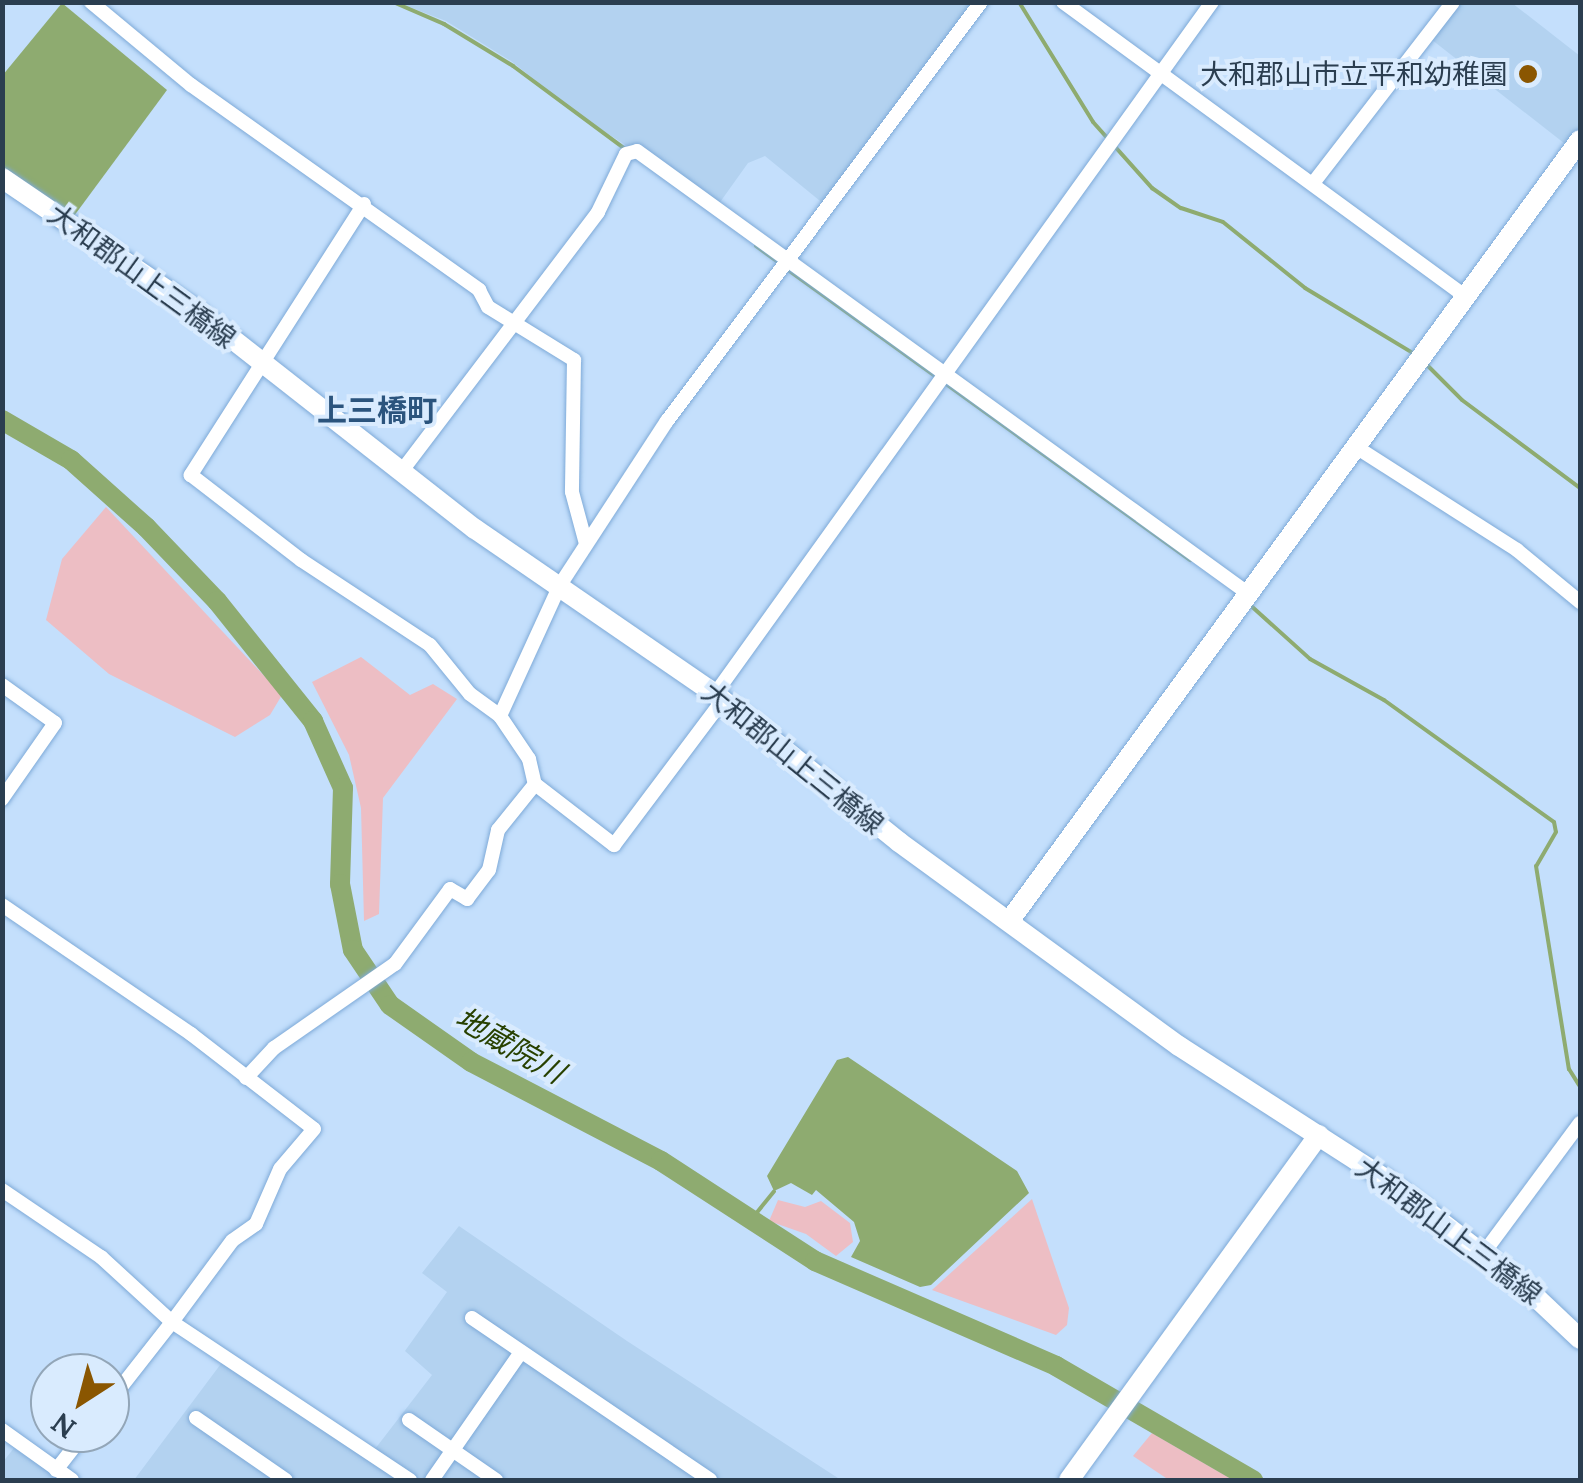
<!DOCTYPE html>
<html>
<head>
<meta charset="utf-8">
<style>
  body { margin:0 }
  #map { position:relative; width:1583px; height:1483px; overflow:hidden; background:#c4dffc; font-family:Lora,"Noto Sans JP",serif }
  div>[style] { position:absolute }
  .built>* { inset:0; background:#b3d2f0 }
  .green>* { inset:0; background:#edbec4 }
  .water>* { inset:0; background:#8eab70 }
  .stream>* { height:4px; margin:-2px; padding:0 2px; transform-origin:2px; border-radius:2px; background:#8eab70 }
  .river>* { height:20px; margin:-10px; padding:0 10px; transform-origin:10px; border-radius:10px; background:#8eab70 }
  .roads { filter:drop-shadow(0 0 2px #7eaad8) drop-shadow(0 0 2px #7eaad8) }
  .street>* { height:14px; margin:-7px; padding:0 7px; transform-origin:7px; border-radius:7px; background:#fff }
  .secondary>* { height:20px; margin:-10px; padding:0 10px; transform-origin:10px; border-radius:10px; background:#fff }
  .dots>* { width:28px; height:28px; translate:-50% -50%; box-sizing:border-box; border:5px solid #d9ebfe; border-radius:50% }
  span { translate:-50% -50%; white-space:nowrap; text-align:center; line-height:1.15; -webkit-text-stroke:8px #d9ebfe; paint-order:stroke }
  .poi-label { font-size:28px; color:#2b3e50 }
  .right { translate:-100% -50%; text-align:right }
  .street-label { font-size:28px; color:#2b3e50 }
  .neighbourhood-label { font-size:30px; color:#2b547d; font-weight:700 }
  .water-label { font-size:30px; color:#284100; font-style:italic }
  .frame { position:absolute; inset:0; border:5px solid #2b3e50; pointer-events:none }
  .north { position:absolute; left:30px; top:1353px; width:100px; height:100px; box-sizing:border-box; background:#d9ebfe; border:2px solid #93a6b8; border-radius:50%; rotate:216deg; font-size:28px; font-weight:700; line-height:40px; text-align:center; color:#2b3e50 }
  .north::after { content:''; display:block; margin:auto; width:35px; height:45px; background:#8a5601; clip-path:polygon(50% 0,100% 100%,50% 72%,0 100%) }
</style>
</head>
<body>
<div id="map">
  <div class="built">
    <i style="clip-path:polygon(399px 3px,977px 3px,825px 205px,765px 156px,748px 163px,718px 205px,579px 115px,511px 61px,446px 21px)"></i>
    <i style="clip-path:polygon(1456px 3px,1512px 3px,1580px 56px,1580px 131px,1569px 147px,1427px 36px)"></i>
    <i style="clip-path:polygon(459px 1226px,627px 1341px,841px 1480px,134px 1480px,229px 1353px,375px 1449px,432px 1375px,405px 1351px,447px 1292px,422px 1273px)"></i>
    <i style="clip-path:polygon(14px 1448px,61px 1480px,3px 1480px,2px 1463px)"></i>
  </div>
  <div class="green">
    <i style="clip-path:polygon(106px 507px,282px 695px,270px 715px,235px 737px,109px 674px,46px 620px,62px 559px)"></i>
    <i style="clip-path:polygon(361px 657px,410px 695px,433px 684px,457px 699px,383px 798px,379px 914px,364px 921px,361px 808px,349px 755px,312px 682px)"></i>
    <i style="clip-path:polygon(1032px 1199px,1069px 1308px,1067px 1325px,1056px 1335px,932px 1290px)"></i>
    <i style="clip-path:polygon(778px 1200px,805px 1207px,821px 1201px,850px 1223px,853px 1242px,836px 1256px,806px 1234px,769px 1221px)"></i>
    <i style="clip-path:polygon(1152px 1433px,1233px 1480px,1169px 1480px,1133px 1456px)"></i>
  </div>
  <div class="water">
    <i style="clip-path:polygon(62px 3px,167px 90px,74px 216px,3px 169px,2px 76px)"></i>
    <i style="clip-path:polygon(848px 1057px,1017px 1171px,1029px 1193px,931px 1285px,920px 1287px,851px 1257px,860px 1241px,854px 1222px,816px 1190px,812px 1195px,791px 1183px,774px 1191px,767px 1176px,837px 1060px)"></i>
  </div>
  <div class="stream">
    <i style="left:393px;top:2px;width:56px;rotate:23.3deg"></i>
    <i style="left:444px;top:24px;width:81px;rotate:31.3deg"></i>
    <i style="left:513px;top:66px;width:138px;rotate:36.5deg"></i>
    <i style="left:1019px;top:2px;width:141px;rotate:58.3deg"></i>
    <i style="left:1093px;top:122px;width:89px;rotate:48.2deg"></i>
    <i style="left:1152px;top:188px;width:35px;rotate:35deg"></i>
    <i style="left:1181px;top:208px;width:44px;rotate:18.4deg"></i>
    <i style="left:1223px;top:222px;width:105px;rotate:38.8deg"></i>
    <i style="left:1305px;top:288px;width:130px;rotate:31.1deg"></i>
    <i style="left:756px;top:246px;width:31px;rotate:36deg"></i>
    <i style="left:788px;top:270px;width:496px;rotate:35.8deg"></i>
    <i style="left:1427px;top:365px;width:49px;rotate:45deg"></i>
    <i style="left:1462px;top:400px;width:147px;rotate:36.7deg"></i>
    <i style="left:1249px;top:604px;width:82px;rotate:42deg"></i>
    <i style="left:1310px;top:659px;width:85px;rotate:29deg"></i>
    <i style="left:1384px;top:700px;width:209px;rotate:35.7deg"></i>
    <i style="left:1554px;top:822px;width:10px;rotate:79deg"></i>
    <i style="left:1556px;top:832px;width:39px;rotate:120deg"></i>
    <i style="left:1536px;top:866px;width:206px;rotate:80.8deg"></i>
    <i style="left:1569px;top:1069px;width:19px;rotate:58deg"></i>
    <i style="left:750px;top:1221px;width:38px;rotate:-51deg"></i>
  </div>
  <div class="river">
    <i style="left:2px;top:420px;width:80px;rotate:30.1deg"></i>
    <i style="left:71px;top:460px;width:101px;rotate:41.8deg"></i>
    <i style="left:146px;top:527px;width:103px;rotate:46.2deg"></i>
    <i style="left:217px;top:601px;width:154px;rotate:51.3deg"></i>
    <i style="left:313px;top:721px;width:73px;rotate:65.9deg"></i>
    <i style="left:343px;top:788px;width:96px;rotate:91.8deg"></i>
    <i style="left:340px;top:884px;width:67px;rotate:78.9deg"></i>
    <i style="left:353px;top:950px;width:66px;rotate:56.1deg"></i>
    <i style="left:390px;top:1005px;width:99px;rotate:35.1deg"></i>
    <i style="left:471px;top:1062px;width:214px;rotate:27.5deg"></i>
    <i style="left:661px;top:1161px;width:184px;rotate:33deg"></i>
    <i style="left:815px;top:1261px;width:263px;rotate:23.5deg"></i>
    <i style="left:1056px;top:1366px;width:228px;rotate:30.1deg"></i>
  </div>
  <div class="roads">
    <div class="street">
      <i style="left:91px;top:2px;width:130px;rotate:39.7deg"></i>
      <i style="left:191px;top:85px;width:354px;rotate:35.4deg"></i>
      <i style="left:479px;top:290px;width:19px;rotate:62deg"></i>
      <i style="left:488px;top:307px;width:101px;rotate:31.6deg"></i>
      <i style="left:574px;top:360px;width:132px;rotate:90.9deg"></i>
      <i style="left:572px;top:492px;width:54px;rotate:74.9deg"></i>
      <i style="left:1063px;top:2px;width:499px;rotate:36.2deg"></i>
      <i style="left:1314px;top:182px;width:227px;rotate:-52.3deg"></i>
      <i style="left:364px;top:204px;width:322px;rotate:122.6deg"></i>
      <i style="left:191px;top:475px;width:139px;rotate:37.7deg"></i>
      <i style="left:301px;top:560px;width:154px;rotate:33.4deg"></i>
      <i style="left:430px;top:645px;width:63px;rotate:50.8deg"></i>
      <i style="left:470px;top:694px;width:37px;rotate:36deg"></i>
      <i style="left:500px;top:716px;width:52px;rotate:56deg"></i>
      <i style="left:529px;top:759px;width:26px;rotate:77deg"></i>
      <i style="left:535px;top:784px;width:100px;rotate:37.7deg"></i>
      <i style="left:614px;top:845px;width:181px;rotate:-53.1deg"></i>
      <i style="left:1356px;top:447px;width:191px;rotate:32.6deg"></i>
      <i style="left:1517px;top:550px;width:82px;rotate:39.5deg"></i>
      <i style="left:401px;top:472px;width:326px;rotate:-52.8deg"></i>
      <i style="left:598px;top:212px;width:64px;rotate:-64.2deg"></i>
      <i style="left:626px;top:154px;width:11px;rotate:-15deg"></i>
      <i style="left:637px;top:151px;width:756px;rotate:35.9deg"></i>
      <i style="left:2px;top:685px;width:65px;rotate:35.6deg"></i>
      <i style="left:55px;top:723px;width:93px;rotate:124.9deg"></i>
      <i style="left:715px;top:694px;width:852px;rotate:-54.31deg"></i>
      <i style="left:500px;top:716px;width:144px;rotate:-65.4deg"></i>
      <i style="left:560px;top:585px;width:196px;rotate:-56.9deg"></i>
      <i style="left:667px;top:421px;width:524px;rotate:-53.15deg"></i>
      <i style="left:2px;top:905px;width:229px;rotate:34.3deg"></i>
      <i style="left:191px;top:1034px;width:155px;rotate:37.7deg"></i>
      <i style="left:314px;top:1129px;width:52px;rotate:130.4deg"></i>
      <i style="left:280px;top:1169px;width:60px;rotate:113.6deg"></i>
      <i style="left:256px;top:1224px;width:29px;rotate:145deg"></i>
      <i style="left:232px;top:1241px;width:101px;rotate:126.5deg"></i>
      <i style="left:172px;top:1322px;width:286px;rotate:33.6deg"></i>
      <i style="left:246px;top:1078px;width:41px;rotate:-47deg"></i>
      <i style="left:274px;top:1048px;width:147px;rotate:-34.8deg"></i>
      <i style="left:395px;top:964px;width:93px;rotate:-53.7deg"></i>
      <i style="left:450px;top:889px;width:20px;rotate:30deg"></i>
      <i style="left:467px;top:899px;width:36px;rotate:-53deg"></i>
      <i style="left:489px;top:870px;width:41px;rotate:-77.3deg"></i>
      <i style="left:498px;top:830px;width:59px;rotate:-51.2deg"></i>
      <i style="left:2px;top:1190px;width:120px;rotate:34.1deg"></i>
      <i style="left:101px;top:1257px;width:96px;rotate:42.5deg"></i>
      <i style="left:172px;top:1322px;width:100px;rotate:128.1deg"></i>
      <i style="left:1483px;top:1254px;width:163px;rotate:-53.5deg"></i>
      <i style="left:472px;top:1318px;width:288px;rotate:34.2deg"></i>
      <i style="left:196px;top:1418px;width:109px;rotate:34.6deg"></i>
      <i style="left:409px;top:1420px;width:106px;rotate:34.6deg"></i>
      <i style="left:2px;top:1430px;width:86px;rotate:35.5deg"></i>
      <i style="left:56px;top:1470px;width:47px;rotate:-51.9deg"></i>
      <i style="left:432px;top:1480px;width:156px;rotate:-55.2deg"></i>
    </div>
    <div class="secondary">
      <i style="left:2px;top:178px;width:226px;rotate:34.2deg"></i>
      <i style="left:189px;top:305px;width:363px;rotate:38.1deg"></i>
      <i style="left:475px;top:529px;width:291px;rotate:34.5deg"></i>
      <i style="left:715px;top:694px;width:236px;rotate:38.8deg"></i>
      <i style="left:899px;top:842px;width:346px;rotate:36.1deg"></i>
      <i style="left:1179px;top:1046px;width:244px;rotate:32.8deg"></i>
      <i style="left:1384px;top:1178px;width:177px;rotate:37.6deg"></i>
      <i style="left:1524px;top:1286px;width:77px;rotate:43.4deg"></i>
      <i style="left:1010px;top:920px;width:966px;rotate:-53.84deg"></i>
      <i style="left:1069px;top:1480px;width:426px;rotate:-54.1deg"></i>
    </div>
  </div>
  <div class="dots">
    <i style="left:1528px;top:74px;background:#8a5601"></i>
  </div>
  <div class="poi-label">
    <span class="right" style="left:1508px;top:74px">大和郡山市立平和幼稚園</span>
  </div>
  <div class="street-label">
    <span style="left:142px;top:276px;rotate:36deg">大和郡山上三橋線</span>
    <span style="left:793px;top:758px;rotate:39deg">大和郡山上三橋線</span>
    <span style="left:1449px;top:1231px;rotate:37deg">大和郡山上三橋線</span>
  </div>
  <div class="neighbourhood-label">
    <span style="left:377px;top:410px">上三橋町</span>
  </div>
  <div class="water-label">
    <span style="left:510px;top:1045px;rotate:30deg">地蔵院川</span>
  </div>
  <div class="frame"></div>
  <div class="north">N</div>
</div>
</body>
</html>
